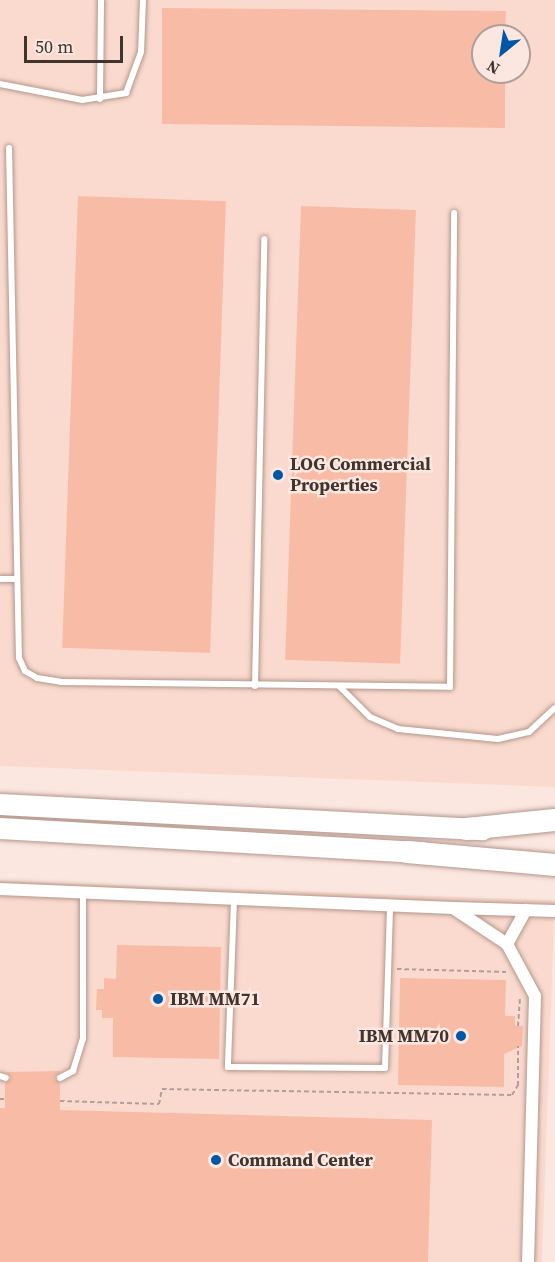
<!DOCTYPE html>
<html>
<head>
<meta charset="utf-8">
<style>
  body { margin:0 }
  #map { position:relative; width:555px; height:1262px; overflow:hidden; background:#fbe7e0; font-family:"Source Serif 4",serif }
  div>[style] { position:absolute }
  .built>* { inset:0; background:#fadace; transform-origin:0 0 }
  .building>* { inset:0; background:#f8bca6; transform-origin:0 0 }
  .path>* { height:2px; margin-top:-1px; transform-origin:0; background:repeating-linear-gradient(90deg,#b09f99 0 4.5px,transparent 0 7.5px) }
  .roads { filter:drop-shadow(0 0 2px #b4978c) drop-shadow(0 0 2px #b4978c) }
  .service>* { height:6px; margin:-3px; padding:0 3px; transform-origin:3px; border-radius:3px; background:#fff }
  .minor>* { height:12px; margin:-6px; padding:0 6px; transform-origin:6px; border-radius:6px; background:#fff }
  .trunk>* { height:21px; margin:-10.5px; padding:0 10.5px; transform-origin:10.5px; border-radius:10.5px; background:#fff }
  .motorway>* { height:22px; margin:-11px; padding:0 11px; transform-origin:11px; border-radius:11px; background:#fff }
  .dots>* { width:16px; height:16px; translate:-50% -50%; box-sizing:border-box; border:3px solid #fbe7e0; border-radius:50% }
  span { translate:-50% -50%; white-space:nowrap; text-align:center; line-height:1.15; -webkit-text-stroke:5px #fbe7e0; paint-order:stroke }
  .poi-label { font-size:18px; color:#40342f; font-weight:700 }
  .left { translate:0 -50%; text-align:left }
  .right { translate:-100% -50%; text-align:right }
  .north { position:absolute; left:471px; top:24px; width:60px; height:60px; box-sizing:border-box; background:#fbe7e0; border:2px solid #b09f99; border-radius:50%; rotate:210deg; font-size:16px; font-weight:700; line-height:24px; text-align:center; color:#40342f }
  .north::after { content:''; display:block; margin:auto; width:21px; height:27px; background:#0057a5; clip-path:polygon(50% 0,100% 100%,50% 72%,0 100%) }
  .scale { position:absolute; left:24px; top:36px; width:99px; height:27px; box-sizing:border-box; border:3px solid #40342f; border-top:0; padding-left:8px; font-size:18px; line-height:21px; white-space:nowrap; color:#40342f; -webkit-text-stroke:4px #fbe7e0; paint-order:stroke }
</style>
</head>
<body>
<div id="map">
  <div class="built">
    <i style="clip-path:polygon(evenodd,0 0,555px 0,555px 787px,0 766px,0 0,483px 36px,519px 36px,519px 72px,483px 72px,483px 36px)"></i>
    <i style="left:0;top:881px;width:555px;height:381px;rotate:2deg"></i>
  </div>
  <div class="building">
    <i style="clip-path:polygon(162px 8px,506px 11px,505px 36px,483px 36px,483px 72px,505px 72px,505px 128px,162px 124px)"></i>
    <i style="left:78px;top:196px;width:148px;height:452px;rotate:2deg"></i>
    <i style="left:301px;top:206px;width:115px;height:454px;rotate:2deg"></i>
    <i style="clip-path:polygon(117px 945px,221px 947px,219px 1059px,113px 1057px,113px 1018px,102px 1018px,102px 1010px,96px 1010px,97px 989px,104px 989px,104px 978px,116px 979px)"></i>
    <i style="clip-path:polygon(400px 978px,506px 980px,505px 1016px,515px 1016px,515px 1026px,523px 1026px,522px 1046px,504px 1054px,504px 1087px,398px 1085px)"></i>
    <i style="clip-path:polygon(60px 1071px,55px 1078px,60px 1083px,60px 1110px,432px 1120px,428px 1262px,0 1262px,0 1108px,5px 1108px,5px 1083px,11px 1078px,6px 1072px)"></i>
  </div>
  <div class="path">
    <i style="left:397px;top:969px;width:111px;rotate:1.5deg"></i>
    <i style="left:518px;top:1026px;width:30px;rotate:-86deg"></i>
    <i style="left:0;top:1099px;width:5px"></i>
    <i style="left:60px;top:1101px;width:99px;rotate:1.7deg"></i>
    <i style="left:159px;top:1104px;width:15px;rotate:-79deg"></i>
    <i style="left:162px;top:1089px;width:350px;rotate:1deg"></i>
    <i style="left:512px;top:1095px;width:12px;rotate:-59deg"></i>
    <i style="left:518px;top:1085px;width:39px;rotate:-90deg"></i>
  </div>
  <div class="roads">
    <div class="service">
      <i style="left:0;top:84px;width:84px;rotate:11deg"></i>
      <i style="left:82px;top:100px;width:45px;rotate:-9deg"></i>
      <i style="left:126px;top:93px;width:44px;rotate:-69.9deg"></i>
      <i style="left:141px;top:52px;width:52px;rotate:-87.8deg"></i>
      <i style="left:100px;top:99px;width:99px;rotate:-89.4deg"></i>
      <i style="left:9px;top:148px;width:510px;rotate:88.88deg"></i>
      <i style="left:19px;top:658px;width:14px;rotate:65deg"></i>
      <i style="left:25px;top:671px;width:14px;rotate:30deg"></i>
      <i style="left:37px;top:678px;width:24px;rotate:9deg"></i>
      <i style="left:61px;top:682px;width:389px;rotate:0.7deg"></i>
      <i style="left:450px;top:687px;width:474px;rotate:-89.5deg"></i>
      <i style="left:0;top:579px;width:16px"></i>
      <i style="left:255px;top:686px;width:447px;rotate:-88.8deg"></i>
      <i style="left:340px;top:687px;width:42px;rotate:45deg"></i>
      <i style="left:370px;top:717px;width:30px;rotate:23deg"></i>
      <i style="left:398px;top:729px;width:100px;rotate:5.7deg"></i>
      <i style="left:498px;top:739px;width:32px;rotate:-13deg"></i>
      <i style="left:529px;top:732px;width:35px;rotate:-43deg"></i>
      <i style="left:234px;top:900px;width:167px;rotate:92.1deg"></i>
      <i style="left:228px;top:1067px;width:157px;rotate:0.4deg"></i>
      <i style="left:385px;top:1068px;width:162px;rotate:-88.2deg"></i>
      <i style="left:0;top:1076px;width:6px;rotate:18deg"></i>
      <i style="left:60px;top:1078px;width:15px;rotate:-28deg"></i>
      <i style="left:73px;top:1071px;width:34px;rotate:-73deg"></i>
      <i style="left:83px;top:1039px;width:147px;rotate:-90deg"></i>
    </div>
    <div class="minor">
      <i style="left:0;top:889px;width:453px;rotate:2.4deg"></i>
      <i style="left:453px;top:908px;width:65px;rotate:33.7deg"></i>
      <i style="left:507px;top:944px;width:59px;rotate:61.7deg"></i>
      <i style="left:535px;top:996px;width:266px;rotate:91.5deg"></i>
      <i style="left:454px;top:908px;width:101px;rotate:1.7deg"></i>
      <i style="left:507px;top:944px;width:39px;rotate:-61deg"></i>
    </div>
    <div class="trunk">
      <i style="left:0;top:804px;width:483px;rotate:3deg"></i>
      <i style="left:0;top:828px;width:423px;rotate:3.3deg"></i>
    </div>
    <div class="motorway">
      <i style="left:466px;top:829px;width:89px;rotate:-5.8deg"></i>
      <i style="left:407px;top:852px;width:149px;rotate:5deg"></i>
    </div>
  </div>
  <div class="dots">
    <i style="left:278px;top:475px;background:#0057a5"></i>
    <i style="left:158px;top:999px;background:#0057a5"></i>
    <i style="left:461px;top:1036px;background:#0057a5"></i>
    <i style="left:216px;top:1160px;background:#0057a5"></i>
  </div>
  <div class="poi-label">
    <span class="left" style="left:290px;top:475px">LOG Commercial<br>Properties</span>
    <span class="left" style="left:170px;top:999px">IBM MM71</span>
    <span class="right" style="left:449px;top:1036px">IBM MM70</span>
    <span class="left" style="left:228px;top:1160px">Command Center</span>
  </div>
  <div class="north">N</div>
  <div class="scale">50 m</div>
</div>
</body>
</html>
